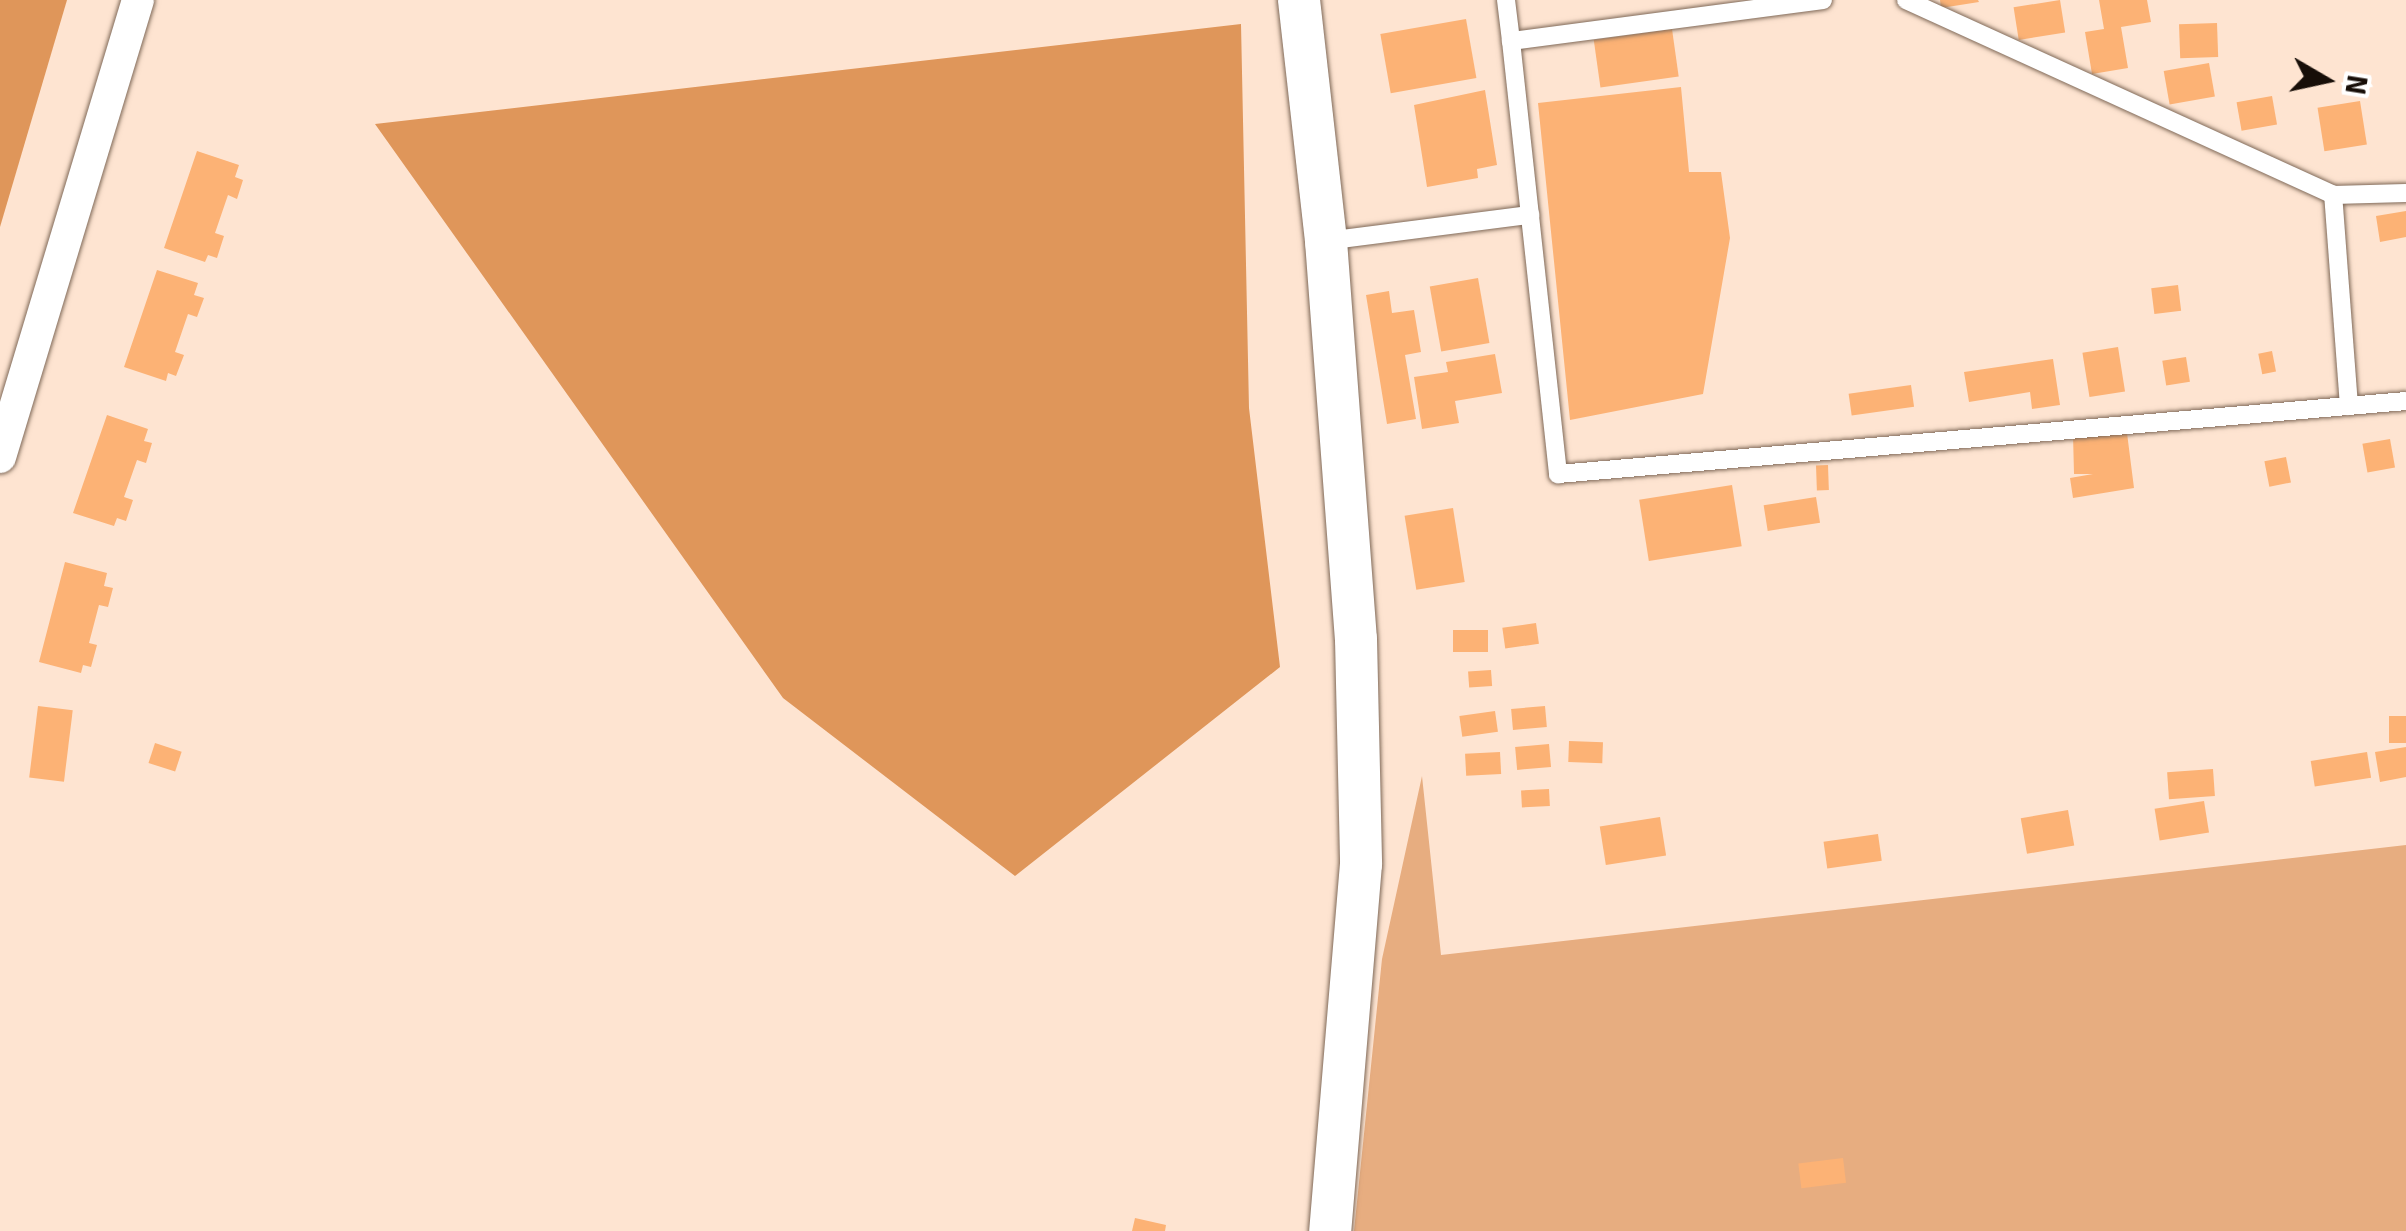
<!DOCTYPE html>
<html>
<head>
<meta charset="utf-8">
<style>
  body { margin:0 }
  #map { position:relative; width:2406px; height:1231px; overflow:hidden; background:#fee4d1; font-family:Signika,sans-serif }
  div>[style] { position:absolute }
  .green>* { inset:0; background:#e7ad80 }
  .forest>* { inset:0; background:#df965a }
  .building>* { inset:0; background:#fcb275; transform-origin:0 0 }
  .roads { filter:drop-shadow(0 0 2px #7f6958) drop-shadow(0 0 2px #7f6958) }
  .service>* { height:18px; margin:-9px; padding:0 9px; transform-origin:9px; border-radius:9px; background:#fff }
  .minor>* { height:32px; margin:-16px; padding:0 16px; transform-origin:16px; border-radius:16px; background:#fff }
  .tertiary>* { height:42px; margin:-21px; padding:0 21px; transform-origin:21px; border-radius:21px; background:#fff }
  span { translate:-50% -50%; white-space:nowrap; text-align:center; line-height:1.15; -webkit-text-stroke:8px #fff; paint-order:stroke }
  .north { position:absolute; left:2276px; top:30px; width:100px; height:100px; -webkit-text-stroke:8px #fff; paint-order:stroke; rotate:99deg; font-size:28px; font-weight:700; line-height:40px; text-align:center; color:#170e08 }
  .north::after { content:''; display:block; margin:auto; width:35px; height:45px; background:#170e08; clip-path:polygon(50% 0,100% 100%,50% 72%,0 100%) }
</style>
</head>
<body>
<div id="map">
  <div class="green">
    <i style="clip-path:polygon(1422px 776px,1441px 955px,2406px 845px,2406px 1231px,1354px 1231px,1382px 959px)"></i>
  </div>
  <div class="forest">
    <i style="clip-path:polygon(0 0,67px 0,0 227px)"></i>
    <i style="clip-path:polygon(1241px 24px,1249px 408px,1280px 667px,1015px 876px,783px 698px,375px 124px)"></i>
  </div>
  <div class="building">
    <i style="clip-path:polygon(1940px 0,1978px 0,1979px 2px,1941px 8px)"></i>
    <i style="left:2060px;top:0;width:33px;height:47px;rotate:81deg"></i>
    <i style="clip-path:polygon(2099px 0,2147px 0,2151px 22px,2121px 27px,2128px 68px,2092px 74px,2085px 32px,2104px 29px)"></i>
    <i style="left:1466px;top:19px;width:60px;height:87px;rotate:80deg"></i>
    <i style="left:2217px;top:23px;width:34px;height:38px;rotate:88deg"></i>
    <i style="left:1672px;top:29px;width:48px;height:79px;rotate:82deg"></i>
    <i style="left:2209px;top:63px;width:34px;height:46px;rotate:80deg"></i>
    <i style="clip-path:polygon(1681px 87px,1689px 172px,1721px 172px,1730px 238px,1703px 394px,1570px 420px,1538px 103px)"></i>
    <i style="clip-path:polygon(1485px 90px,1497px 165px,1477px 169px,1478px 178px,1427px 187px,1414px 105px)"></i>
    <i style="left:2272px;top:96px;width:29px;height:36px;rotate:80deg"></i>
    <i style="left:2360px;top:101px;width:44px;height:43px;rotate:81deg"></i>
    <i style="clip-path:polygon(197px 151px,239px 165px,235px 177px,243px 180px,237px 199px,228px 195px,215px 233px,224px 236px,217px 258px,208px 255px,205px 262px,164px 248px)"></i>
    <i style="clip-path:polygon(2406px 211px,2406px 237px,2380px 242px,2376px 216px)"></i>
    <i style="clip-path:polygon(157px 270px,198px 283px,194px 295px,204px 298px,197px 317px,188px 314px,175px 352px,184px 355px,176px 376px,168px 373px,166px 381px,124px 367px)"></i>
    <i style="left:1478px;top:278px;width:66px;height:49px;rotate:80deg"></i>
    <i style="left:2178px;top:285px;width:26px;height:27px;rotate:83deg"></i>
    <i style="clip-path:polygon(1389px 291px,1392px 313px,1414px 310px,1421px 352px,1405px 355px,1416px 419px,1387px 424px,1366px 295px)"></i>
    <i style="left:2118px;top:347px;width:45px;height:36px;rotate:81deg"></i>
    <i style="left:2272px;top:351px;width:21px;height:14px;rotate:79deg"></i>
    <i style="clip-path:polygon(1495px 354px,1502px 393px,1455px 401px,1459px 423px,1422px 429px,1414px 377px,1448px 372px,1446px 362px)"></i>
    <i style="left:2186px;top:357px;width:25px;height:24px;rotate:81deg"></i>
    <i style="clip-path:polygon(2053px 359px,2060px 405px,2032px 409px,2030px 392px,1969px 402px,1964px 372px)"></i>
    <i style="left:1911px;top:385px;width:22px;height:63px;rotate:82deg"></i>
    <i style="clip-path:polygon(107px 415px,148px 429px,144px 441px,152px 443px,146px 463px,137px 460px,124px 497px,133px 500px,126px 521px,117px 518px,114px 526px,73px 513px)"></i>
    <i style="clip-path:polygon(2127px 433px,2134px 488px,2073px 498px,2070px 478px,2093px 474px,2074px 474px,2073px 435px)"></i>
    <i style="left:2390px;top:439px;width:29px;height:28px;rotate:80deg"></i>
    <i style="left:2286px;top:457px;width:26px;height:22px;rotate:79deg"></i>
    <i style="left:1828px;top:465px;width:25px;height:12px;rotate:88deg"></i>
    <i style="left:1732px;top:485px;width:62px;height:94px;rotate:81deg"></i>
    <i style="left:1816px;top:497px;width:26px;height:53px;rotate:81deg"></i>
    <i style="left:1453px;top:508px;width:75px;height:49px;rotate:81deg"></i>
    <i style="clip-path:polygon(65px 562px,107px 573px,104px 586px,113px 588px,108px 607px,99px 605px,89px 643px,97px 645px,91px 667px,83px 665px,81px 673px,39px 662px)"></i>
    <i style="left:1536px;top:623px;width:21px;height:34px;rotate:82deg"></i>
    <i style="left:1453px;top:630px;width:35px;height:22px"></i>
    <i style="left:1491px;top:670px;width:16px;height:23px;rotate:86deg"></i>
    <i style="left:38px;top:706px;width:35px;height:72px;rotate:7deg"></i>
    <i style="left:1545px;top:706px;width:21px;height:34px;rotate:85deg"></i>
    <i style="left:1495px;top:711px;width:21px;height:36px;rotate:82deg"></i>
    <i style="left:2389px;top:716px;width:17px;height:27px"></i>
    <i style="left:1569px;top:741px;width:34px;height:21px;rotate:2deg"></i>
    <i style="left:155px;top:743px;width:28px;height:21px;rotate:18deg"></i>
    <i style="left:1549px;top:744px;width:23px;height:34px;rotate:85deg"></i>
    <i style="clip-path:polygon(2406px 747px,2406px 777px,2380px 782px,2375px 752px)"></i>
    <i style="left:1500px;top:752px;width:22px;height:35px;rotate:87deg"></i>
    <i style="left:2367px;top:752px;width:26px;height:57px;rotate:81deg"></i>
    <i style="left:2213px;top:769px;width:27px;height:46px;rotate:86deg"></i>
    <i style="left:1549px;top:789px;width:17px;height:28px;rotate:87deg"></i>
    <i style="left:2204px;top:801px;width:32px;height:50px;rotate:81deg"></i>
    <i style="left:2068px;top:810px;width:36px;height:48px;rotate:80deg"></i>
    <i style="left:1660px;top:817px;width:39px;height:61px;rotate:81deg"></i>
    <i style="left:1878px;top:834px;width:27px;height:55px;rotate:82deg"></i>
    <i style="left:1843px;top:1158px;width:25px;height:45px;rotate:83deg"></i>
    <i style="clip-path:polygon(1135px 1218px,1166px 1225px,1165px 1231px,1132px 1231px)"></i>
  </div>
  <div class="roads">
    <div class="service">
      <i style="left:1506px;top:0;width:41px;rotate:83deg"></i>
      <i style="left:1823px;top:0;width:315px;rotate:172.5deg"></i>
      <i style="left:1511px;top:41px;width:436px;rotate:83.8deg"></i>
      <i style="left:1558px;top:474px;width:851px;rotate:-4.92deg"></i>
      <i style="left:1906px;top:0;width:469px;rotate:24.5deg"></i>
      <i style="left:1326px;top:241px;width:206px;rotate:-7.3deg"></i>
      <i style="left:2349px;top:406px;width:212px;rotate:-94.3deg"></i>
      <i style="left:2333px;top:195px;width:73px;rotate:-1.6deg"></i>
    </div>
    <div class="minor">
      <i style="left:0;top:457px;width:477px;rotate:-73.2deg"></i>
    </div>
    <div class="tertiary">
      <i style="left:1299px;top:0;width:243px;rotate:83.6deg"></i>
      <i style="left:1326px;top:241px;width:399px;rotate:85.7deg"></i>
      <i style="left:1356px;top:639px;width:225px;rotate:88.7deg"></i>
      <i style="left:1361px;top:864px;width:368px;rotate:94.8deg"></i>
    </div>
  </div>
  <div class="north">N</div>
</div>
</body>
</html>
